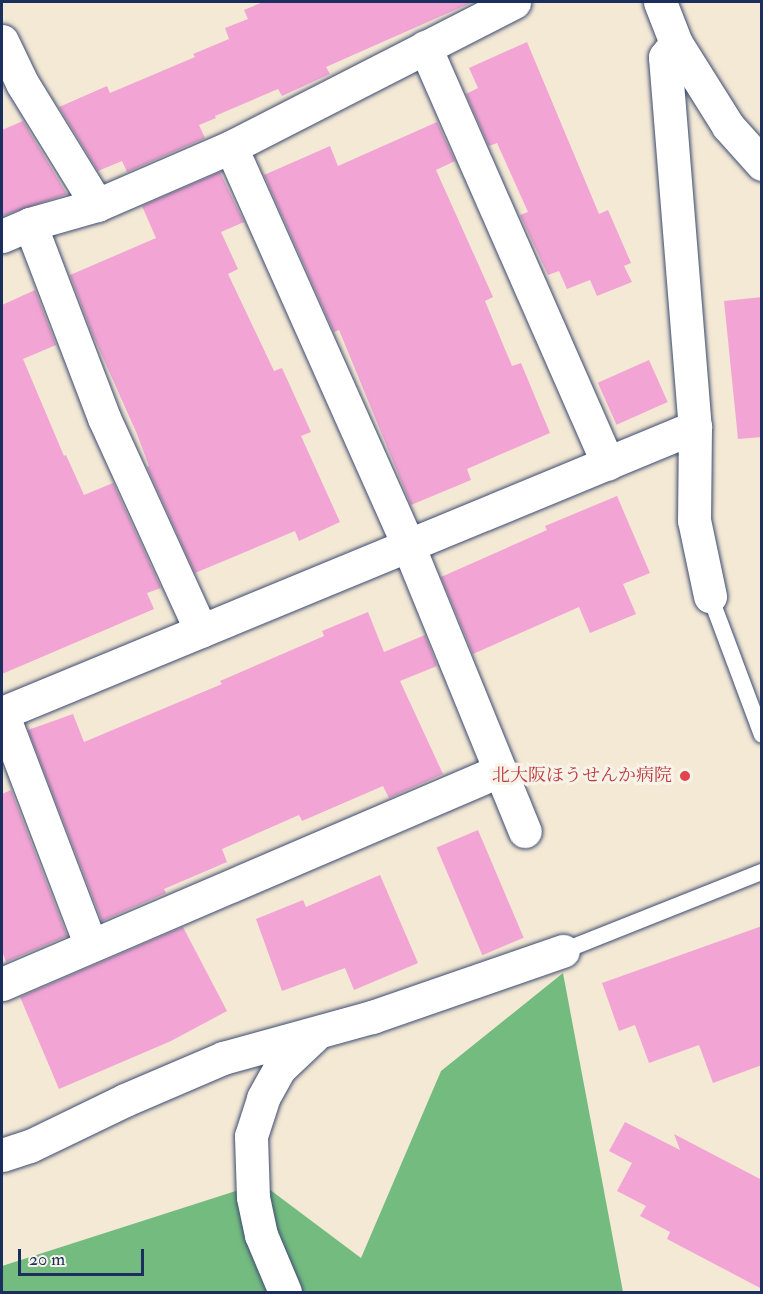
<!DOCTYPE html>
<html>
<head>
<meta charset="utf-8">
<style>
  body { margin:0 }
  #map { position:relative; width:763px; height:1294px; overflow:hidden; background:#f4e9d5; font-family:"IM FELL Double Pica","Noto Serif JP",serif }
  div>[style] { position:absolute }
  .forest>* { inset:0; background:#74bb80 }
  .building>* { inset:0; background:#f2a5d5; transform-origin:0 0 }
  .roads { filter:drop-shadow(0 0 2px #3c4b70) drop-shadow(0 0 2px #3c4b70) }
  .lane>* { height:16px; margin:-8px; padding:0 8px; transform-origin:8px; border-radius:8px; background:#fff }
  .street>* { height:33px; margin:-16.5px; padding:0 16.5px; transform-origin:16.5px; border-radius:16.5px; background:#fff }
  .secondary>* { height:33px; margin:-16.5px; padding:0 16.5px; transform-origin:16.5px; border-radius:16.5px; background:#fff }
  .dots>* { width:16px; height:16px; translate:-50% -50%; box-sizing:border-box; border:3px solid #f7f3e8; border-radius:50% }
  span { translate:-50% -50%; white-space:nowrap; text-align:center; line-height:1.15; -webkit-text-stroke:6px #f7f3e8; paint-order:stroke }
  .health-label { font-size:18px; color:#be3a42 }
  .right { translate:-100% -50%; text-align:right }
  .frame { position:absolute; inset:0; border:3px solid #1b2f5e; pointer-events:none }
  .scale { position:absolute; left:18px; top:1249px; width:126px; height:27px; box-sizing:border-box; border:3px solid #1b2f5e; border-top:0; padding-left:8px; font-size:18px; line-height:21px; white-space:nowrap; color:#1b2f5e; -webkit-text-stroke:4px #f7f3e8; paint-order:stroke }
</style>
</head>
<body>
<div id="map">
  <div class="forest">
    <i style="clip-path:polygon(563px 973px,623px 1292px,2px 1292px,2px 1266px,261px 1183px,361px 1258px,441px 1071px)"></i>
  </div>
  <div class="building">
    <i style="clip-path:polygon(263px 2px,473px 2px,326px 67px,330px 74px,282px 96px,278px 89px,215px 116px,216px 118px,199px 125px,205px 138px,127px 172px,122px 161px,98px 171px,59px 107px,107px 86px,110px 93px,195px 57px,193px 54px,229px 39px,225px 28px,248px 19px,244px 10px)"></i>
    <i style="clip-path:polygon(527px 42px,599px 214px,608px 210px,631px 263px,624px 266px,632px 282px,597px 296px,590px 280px,567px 289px,559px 271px,548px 275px,520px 215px,528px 212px,497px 143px,489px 146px,466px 94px,478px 88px,469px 68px)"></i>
    <i style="clip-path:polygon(23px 121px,67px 194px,2px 216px,2px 130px)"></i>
    <i style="clip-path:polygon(437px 122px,455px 161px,436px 170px,493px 297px,485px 301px,512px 366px,521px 363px,550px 433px,467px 469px,471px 480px,411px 505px,339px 330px,334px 332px,264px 175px,330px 146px,338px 166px)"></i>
    <i style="clip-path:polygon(220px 172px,244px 222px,221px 232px,238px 269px,228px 274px,274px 371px,282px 368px,311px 432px,301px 436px,340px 522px,299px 541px,295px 531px,195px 573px,147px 467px,149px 466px,137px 434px,92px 333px,70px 275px,156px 238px,142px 206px)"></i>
    <i style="clip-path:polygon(35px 290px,56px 345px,23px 359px,64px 456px,66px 455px,84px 495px,113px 483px,161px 588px,147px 593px,154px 609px,2px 674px,2px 305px)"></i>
    <i style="clip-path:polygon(762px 297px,762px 437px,738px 439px,724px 301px)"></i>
    <i style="left:649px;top:360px;width:46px;height:56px;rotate:66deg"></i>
    <i style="clip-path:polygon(617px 496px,650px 573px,623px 584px,636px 614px,590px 633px,579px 607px,473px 654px,441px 577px,547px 530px,545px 526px)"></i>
    <i style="clip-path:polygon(368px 612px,384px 652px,425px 635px,437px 666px,400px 681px,443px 774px,389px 798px,383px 786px,302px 821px,299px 815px,222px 849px,227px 862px,164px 889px,166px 893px,102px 921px,28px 730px,73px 714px,84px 742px,222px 684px,220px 681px,324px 636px,322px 631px)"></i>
    <i style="clip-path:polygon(11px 790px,67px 936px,6px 962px,2px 951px,2px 794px)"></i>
    <i style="left:478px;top:830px;width:117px;height:45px;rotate:67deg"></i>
    <i style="clip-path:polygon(380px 875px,418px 963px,354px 990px,345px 968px,282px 991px,256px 919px,303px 900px,306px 907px)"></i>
    <i style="clip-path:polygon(762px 926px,762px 1065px,713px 1083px,699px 1045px,649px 1063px,635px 1025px,619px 1031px,602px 983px)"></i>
    <i style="clip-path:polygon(183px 927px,227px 1011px,171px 1041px,59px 1089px,20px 997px)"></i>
    <i style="clip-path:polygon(625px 1122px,680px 1150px,674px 1134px,762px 1180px,762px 1289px,667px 1239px,670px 1232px,640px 1216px,646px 1206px,617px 1191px,632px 1163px,609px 1151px)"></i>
  </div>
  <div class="roads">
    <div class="lane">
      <i style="left:710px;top:596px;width:148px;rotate:69.5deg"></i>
      <i style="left:563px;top:951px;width:214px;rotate:-21.7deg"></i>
    </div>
    <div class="street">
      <i style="left:2px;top:41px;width:47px;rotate:64.5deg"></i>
      <i style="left:22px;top:83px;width:143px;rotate:58.4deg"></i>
      <i style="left:676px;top:43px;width:18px;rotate:128deg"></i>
      <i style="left:665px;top:57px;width:371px;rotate:85.4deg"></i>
      <i style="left:695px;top:427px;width:93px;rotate:90.6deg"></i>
      <i style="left:694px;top:520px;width:78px;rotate:78.1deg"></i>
      <i style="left:425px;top:47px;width:455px;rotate:66.3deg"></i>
      <i style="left:231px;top:147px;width:436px;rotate:66deg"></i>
      <i style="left:408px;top:545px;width:309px;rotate:67.8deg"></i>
      <i style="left:30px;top:224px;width:208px;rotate:69.1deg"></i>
      <i style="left:104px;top:418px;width:234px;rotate:65.5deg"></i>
      <i style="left:2px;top:236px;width:30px;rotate:-23deg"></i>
      <i style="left:30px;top:224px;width:70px;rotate:-15.8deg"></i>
      <i style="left:97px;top:205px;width:146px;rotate:-23.4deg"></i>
      <i style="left:231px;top:147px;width:318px;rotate:-27.1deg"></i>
      <i style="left:2px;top:713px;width:750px;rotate:-22.43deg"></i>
      <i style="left:2px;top:713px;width:249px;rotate:69.1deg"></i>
      <i style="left:2px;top:984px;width:541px;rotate:-23.2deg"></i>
      <i style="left:2px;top:1155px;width:29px;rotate:-18deg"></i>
      <i style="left:30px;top:1146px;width:106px;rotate:-25.8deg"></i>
      <i style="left:125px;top:1100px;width:107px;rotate:-23.2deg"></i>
      <i style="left:223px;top:1058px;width:155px;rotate:-15.4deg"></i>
      <i style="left:372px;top:1017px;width:202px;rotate:-19.1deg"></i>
      <i style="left:285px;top:1292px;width:62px;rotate:-112.8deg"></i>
      <i style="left:261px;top:1235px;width:39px;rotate:-102deg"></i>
      <i style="left:253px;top:1197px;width:61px;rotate:-91.9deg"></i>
      <i style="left:251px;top:1136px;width:40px;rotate:-72deg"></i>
      <i style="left:263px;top:1098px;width:33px;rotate:-61deg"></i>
      <i style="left:279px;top:1069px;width:48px;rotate:-43.3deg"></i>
    </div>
    <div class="secondary">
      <i style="left:660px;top:2px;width:44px;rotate:68.7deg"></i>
      <i style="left:676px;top:43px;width:98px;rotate:57.9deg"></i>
      <i style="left:728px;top:126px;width:51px;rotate:48.2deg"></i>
    </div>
  </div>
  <div class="dots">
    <i style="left:685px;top:776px;background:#e0444e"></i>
  </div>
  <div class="health-label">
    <span class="right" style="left:672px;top:776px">北大阪ほうせんか病院</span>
  </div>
  <div class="frame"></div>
  <div class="scale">20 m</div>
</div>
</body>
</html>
